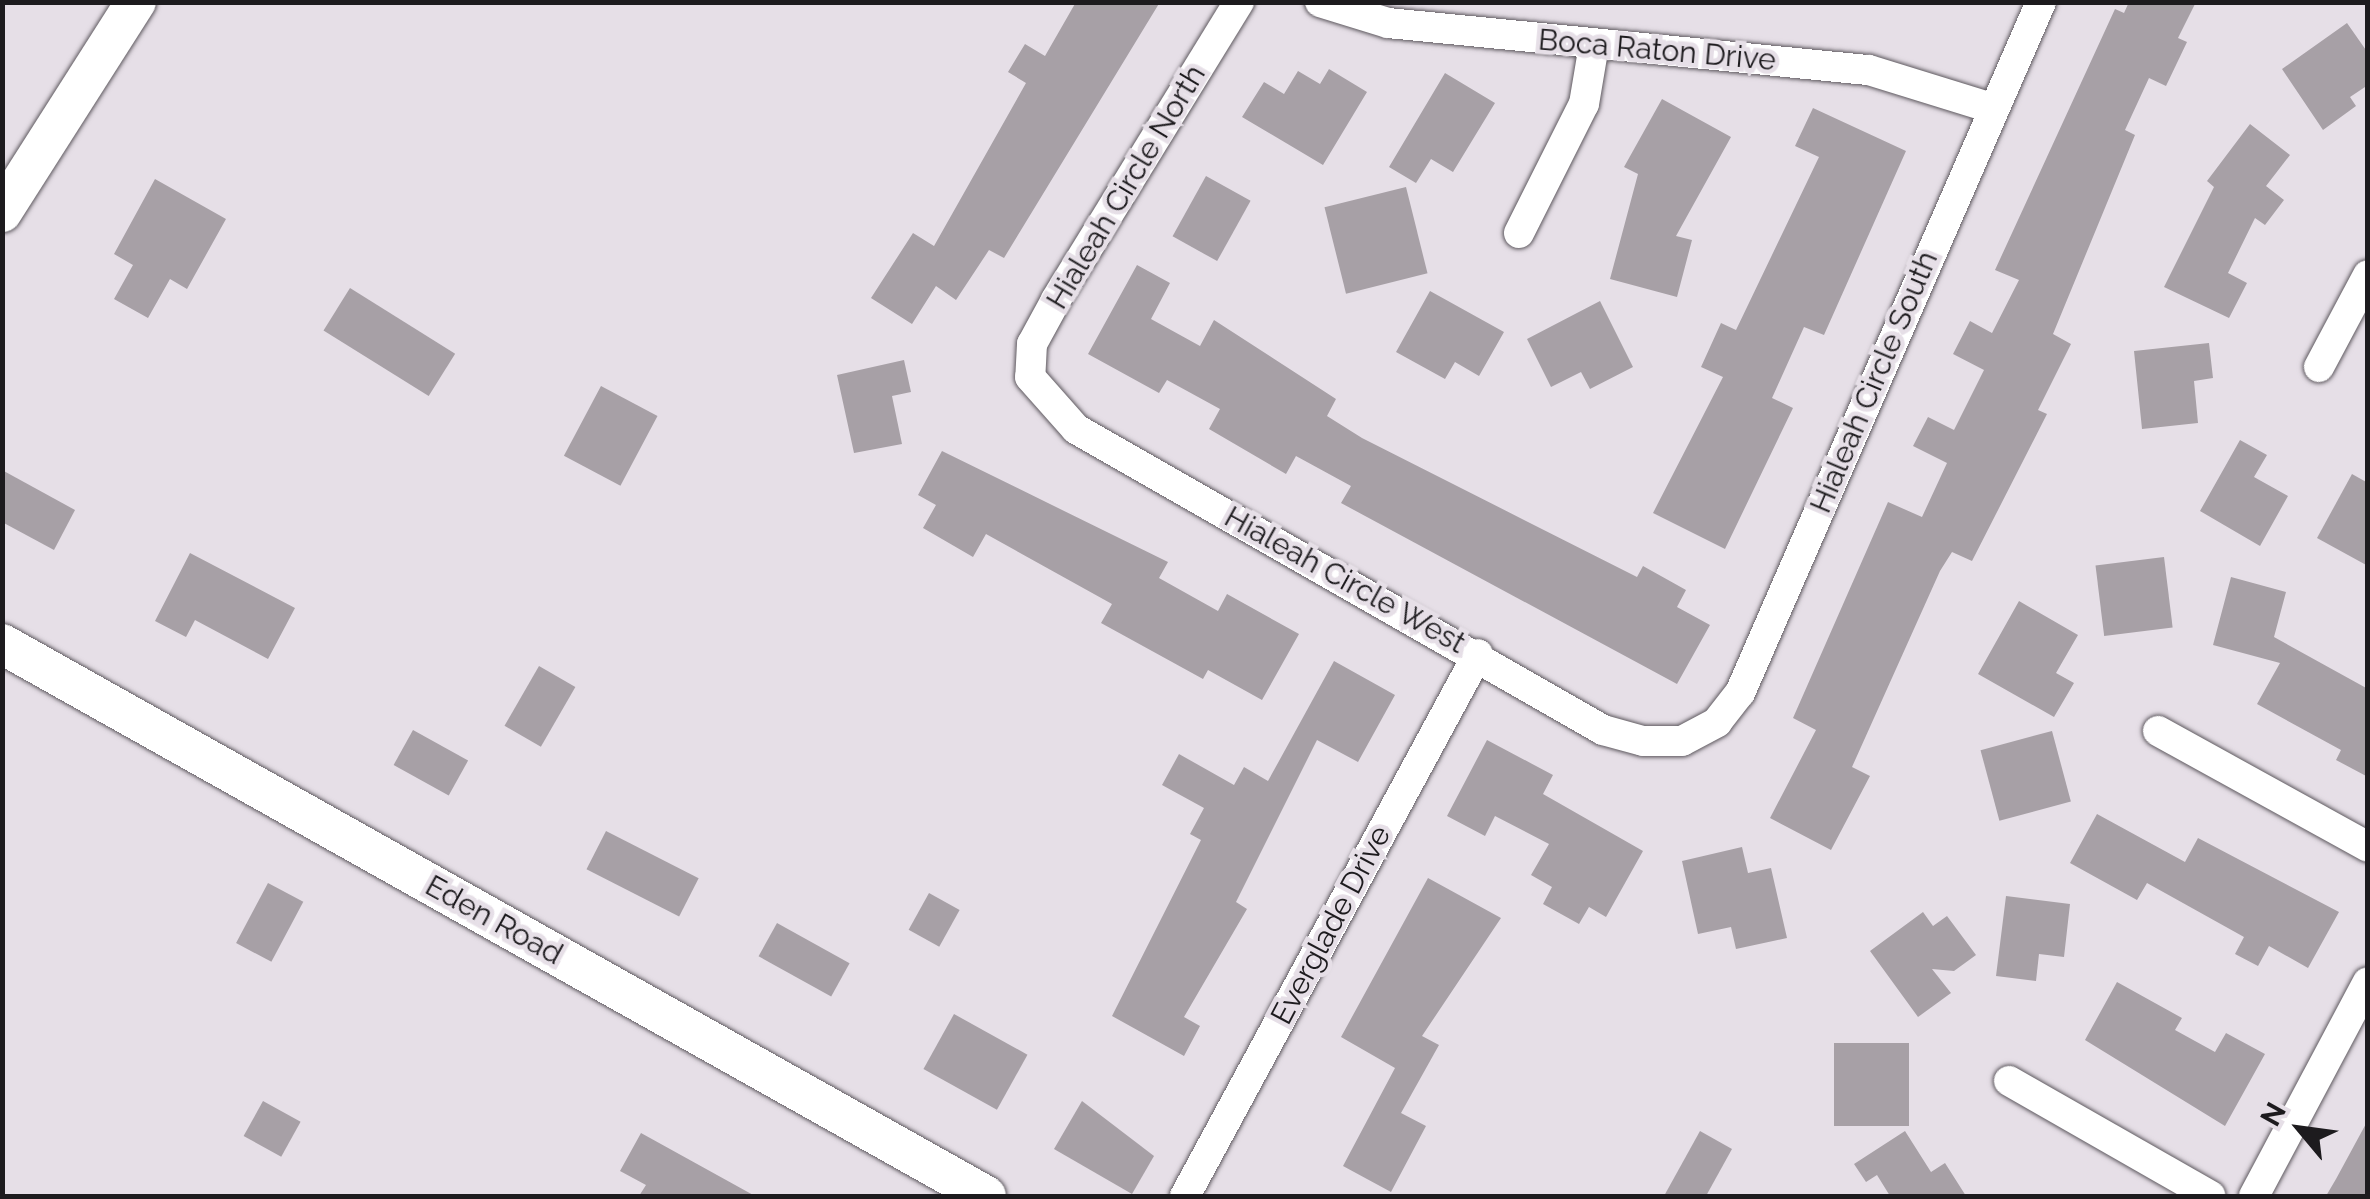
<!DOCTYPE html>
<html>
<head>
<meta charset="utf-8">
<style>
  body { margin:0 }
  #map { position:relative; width:2370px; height:1199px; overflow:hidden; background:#e6dfe7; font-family:Raleway,sans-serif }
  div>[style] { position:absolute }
  .building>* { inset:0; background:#a7a0a6; transform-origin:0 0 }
  .roads { filter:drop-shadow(0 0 2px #5e595f) drop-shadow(0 0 2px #5e595f) }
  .street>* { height:30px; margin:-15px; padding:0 15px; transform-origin:15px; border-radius:15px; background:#fff }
  .secondary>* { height:40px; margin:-20px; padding:0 20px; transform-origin:20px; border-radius:20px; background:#fff }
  span { translate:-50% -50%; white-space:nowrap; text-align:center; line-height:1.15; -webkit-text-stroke:9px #e6dfe7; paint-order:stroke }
  .street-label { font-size:30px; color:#1d1b1e }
  .frame { position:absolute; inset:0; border:5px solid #1d1b1e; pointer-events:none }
  .north { position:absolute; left:2250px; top:1079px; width:100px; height:100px; -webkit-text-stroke:8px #e6dfe7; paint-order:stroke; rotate:299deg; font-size:28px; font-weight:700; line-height:40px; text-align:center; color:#1d1b1e }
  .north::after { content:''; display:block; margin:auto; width:35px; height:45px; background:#1d1b1e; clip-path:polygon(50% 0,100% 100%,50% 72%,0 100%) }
</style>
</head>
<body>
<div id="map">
  <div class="building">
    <i style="clip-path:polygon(1076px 2px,1160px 2px,1004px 258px,989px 250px,956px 300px,936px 286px,912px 324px,871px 298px,913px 233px,934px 246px,1026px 83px,1008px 72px,1025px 44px,1045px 56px)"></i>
    <i style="clip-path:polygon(2129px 2px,2196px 2px,2178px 38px,2187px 42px,2166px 86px,2149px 78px,2125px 130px,2135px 135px,2053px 334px,2071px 344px,2038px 410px,2047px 414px,1972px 561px,1952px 552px,1940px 571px,1852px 767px,1870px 776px,1831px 850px,1770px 818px,1816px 730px,1793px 718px,1888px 502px,1922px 517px,1947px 463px,1913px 446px,1928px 417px,1954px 430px,1984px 370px,1953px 354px,1970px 321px,1992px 333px,2019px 280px,1995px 270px,2115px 9px,2124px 13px)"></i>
    <i style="clip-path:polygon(2347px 23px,2368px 53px,2368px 85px,2350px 97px,2356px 106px,2323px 130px,2282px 69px)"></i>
    <i style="clip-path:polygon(1329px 69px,1367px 92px,1323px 165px,1242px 117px,1264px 82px,1284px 94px,1298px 71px,1320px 84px)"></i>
    <i style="clip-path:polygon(1445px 73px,1495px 103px,1453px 172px,1431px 159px,1416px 183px,1389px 167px)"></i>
    <i style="clip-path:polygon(1662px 99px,1731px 137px,1676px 236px,1692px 240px,1677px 297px,1610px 279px,1638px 174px,1624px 167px)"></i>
    <i style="clip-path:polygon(1813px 108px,1906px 151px,1824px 335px,1804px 327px,1772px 398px,1793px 408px,1725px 549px,1653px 513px,1723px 377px,1701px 367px,1721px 323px,1736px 330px,1819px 157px,1795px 146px)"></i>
    <i style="clip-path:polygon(2250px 124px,2290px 155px,2266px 186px,2284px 200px,2265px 225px,2255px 218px,2228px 273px,2247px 283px,2229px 318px,2164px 287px,2214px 187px,2207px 181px)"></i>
    <i style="left:1206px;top:176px;width:51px;height:69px;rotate:29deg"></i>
    <i style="clip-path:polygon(155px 179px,226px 219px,187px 289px,170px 279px,148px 318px,114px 299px,133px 265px,114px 254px)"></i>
    <i style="left:1406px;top:187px;width:89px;height:84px;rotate:76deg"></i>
    <i style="clip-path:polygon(1137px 265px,1170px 283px,1151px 319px,1200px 346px,1214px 320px,1336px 399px,1327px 416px,1362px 438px,1637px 577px,1643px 566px,1686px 590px,1677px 607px,1710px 625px,1677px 684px,1341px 503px,1351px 486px,1296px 456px,1286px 474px,1209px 429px,1220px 409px,1167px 380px,1159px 393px,1088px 354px)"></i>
    <i style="left:350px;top:288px;width:124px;height:50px;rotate:32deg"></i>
    <i style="clip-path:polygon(1430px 291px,1504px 332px,1479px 376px,1455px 362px,1445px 379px,1396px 352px)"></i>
    <i style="clip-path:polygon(1600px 301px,1633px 367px,1590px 389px,1581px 372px,1551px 387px,1527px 339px)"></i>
    <i style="clip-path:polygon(2209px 343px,2213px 378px,2194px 381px,2198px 423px,2142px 429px,2134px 351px)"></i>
    <i style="clip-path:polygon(904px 360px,911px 392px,892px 396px,902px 444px,854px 453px,837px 375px)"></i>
    <i style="left:601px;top:386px;width:64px;height:79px;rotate:28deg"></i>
    <i style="clip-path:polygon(2240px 440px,2267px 455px,2254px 477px,2288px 496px,2260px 546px,2200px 511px)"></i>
    <i style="clip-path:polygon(942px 451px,1168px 562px,1159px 578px,1218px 611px,1227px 594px,1299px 634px,1262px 700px,1208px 670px,1203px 679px,1101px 623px,1112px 604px,986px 534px,973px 557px,923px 528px,936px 505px,918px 495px)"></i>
    <i style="clip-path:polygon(2px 470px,75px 510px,54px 550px,2px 522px)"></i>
    <i style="clip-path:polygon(2352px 474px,2368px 483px,2368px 566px,2317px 538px)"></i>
    <i style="clip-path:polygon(190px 553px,295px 608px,268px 659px,195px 620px,186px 637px,155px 621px)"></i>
    <i style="left:2164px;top:557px;width:71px;height:69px;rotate:83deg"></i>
    <i style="clip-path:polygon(2231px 577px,2286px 592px,2274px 637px,2368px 689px,2368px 777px,2336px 760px,2341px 750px,2257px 704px,2280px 663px,2213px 645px)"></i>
    <i style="clip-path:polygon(2019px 601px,2078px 635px,2056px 673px,2074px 683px,2054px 717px,1978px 674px)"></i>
    <i style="clip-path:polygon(1334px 661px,1395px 695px,1358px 762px,1317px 740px,1236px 902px,1247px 909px,1184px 1017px,1200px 1026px,1184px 1056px,1112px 1016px,1201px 840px,1190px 834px,1204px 808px,1162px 785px,1179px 754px,1234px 785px,1244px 767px,1268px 781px)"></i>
    <i style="left:539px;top:666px;width:42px;height:69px;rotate:30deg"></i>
    <i style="left:413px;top:730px;width:63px;height:40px;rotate:29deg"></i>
    <i style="left:2052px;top:731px;width:73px;height:74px;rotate:75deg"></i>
    <i style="clip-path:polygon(1487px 740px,1553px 775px,1543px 794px,1643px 851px,1606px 917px,1589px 907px,1579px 924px,1543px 904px,1552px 887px,1531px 875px,1549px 844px,1495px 816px,1485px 836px,1447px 816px)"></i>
    <i style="clip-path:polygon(2097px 814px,2185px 862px,2198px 838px,2339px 912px,2308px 968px,2269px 946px,2258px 966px,2235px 954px,2244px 937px,2147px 883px,2137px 900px,2070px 863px)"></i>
    <i style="left:606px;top:831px;width:104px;height:43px;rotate:27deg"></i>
    <i style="clip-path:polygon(1742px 847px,1748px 873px,1771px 868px,1787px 938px,1736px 949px,1731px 927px,1698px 934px,1682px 861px)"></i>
    <i style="clip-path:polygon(1428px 878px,1501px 918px,1422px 1036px,1439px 1045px,1401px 1113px,1426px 1126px,1391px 1192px,1343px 1166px,1395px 1068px,1341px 1037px)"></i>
    <i style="left:268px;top:883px;width:40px;height:68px;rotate:28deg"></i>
    <i style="left:929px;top:893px;width:35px;height:42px;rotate:29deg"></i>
    <i style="clip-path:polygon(2006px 896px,2070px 904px,2064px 957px,2039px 954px,2036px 981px,1996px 976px)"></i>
    <i style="clip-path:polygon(1923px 912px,1933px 926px,1947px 916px,1976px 955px,1954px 971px,1932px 969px,1951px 993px,1918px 1017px,1870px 951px)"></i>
    <i style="left:777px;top:923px;width:83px;height:38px;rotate:29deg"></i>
    <i style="clip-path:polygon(2117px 982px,2182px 1018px,2175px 1030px,2215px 1052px,2226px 1033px,2265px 1054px,2225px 1126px,2085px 1040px)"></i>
    <i style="left:954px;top:1014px;width:84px;height:63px;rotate:29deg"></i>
    <i style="left:1834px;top:1043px;width:75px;height:83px"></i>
    <i style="left:263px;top:1101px;width:43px;height:40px;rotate:29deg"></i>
    <i style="clip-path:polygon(1082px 1101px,1154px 1156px,1132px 1194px,1054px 1149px)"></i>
    <i style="clip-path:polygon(2368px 1120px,2368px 1196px,2326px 1196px,2336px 1179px)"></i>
    <i style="clip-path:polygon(1700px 1131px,1732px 1149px,1706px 1196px,1664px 1196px)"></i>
    <i style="clip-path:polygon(1905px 1131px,1931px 1172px,1945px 1163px,1966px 1196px,1890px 1196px,1877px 1175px,1866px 1182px,1854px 1164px)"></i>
    <i style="clip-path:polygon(641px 1133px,755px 1196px,639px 1196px,646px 1185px,620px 1171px)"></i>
  </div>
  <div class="roads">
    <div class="street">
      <i style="left:1239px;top:2px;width:350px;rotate:121.6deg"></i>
      <i style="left:1056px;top:300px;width:50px;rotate:118.6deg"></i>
      <i style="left:1032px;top:344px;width:33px;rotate:93deg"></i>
      <i style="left:1030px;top:377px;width:69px;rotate:48.5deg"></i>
      <i style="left:1076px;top:429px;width:607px;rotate:29.73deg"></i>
      <i style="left:1603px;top:730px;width:41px;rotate:15.4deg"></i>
      <i style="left:1643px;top:741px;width:39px"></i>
      <i style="left:1682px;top:741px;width:40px;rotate:-28deg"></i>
      <i style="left:1717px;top:722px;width:37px;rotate:-52deg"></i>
      <i style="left:1740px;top:693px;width:754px;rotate:-66.46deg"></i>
      <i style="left:1320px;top:2px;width:71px;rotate:17.2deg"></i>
      <i style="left:1388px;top:23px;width:483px;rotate:5.6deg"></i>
      <i style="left:1869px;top:70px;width:129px;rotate:17.2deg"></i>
      <i style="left:1519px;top:233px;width:144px;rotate:-63.3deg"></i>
      <i style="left:1584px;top:104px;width:60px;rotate:-80.4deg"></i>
      <i style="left:2319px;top:367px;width:104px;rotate:-62deg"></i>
      <i style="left:2158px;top:731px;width:240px;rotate:28.9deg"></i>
      <i style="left:2009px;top:1081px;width:232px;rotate:29.7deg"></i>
      <i style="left:1185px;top:1196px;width:616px;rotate:-61.6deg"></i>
      <i style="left:2254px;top:1196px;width:242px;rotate:-62deg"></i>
    </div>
    <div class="secondary">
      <i style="left:2px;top:212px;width:249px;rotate:-57.5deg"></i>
      <i style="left:2px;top:644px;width:1128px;rotate:29.29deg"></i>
    </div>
  </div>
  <div class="street-label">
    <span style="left:1657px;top:50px;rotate:5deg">Boca Raton Drive</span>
    <span style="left:1126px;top:187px;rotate:-59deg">Hialeah Circle North</span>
    <span style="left:1874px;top:382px;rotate:-67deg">Hialeah Circle South</span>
    <span style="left:1345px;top:580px;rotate:29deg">Hialeah Circle West</span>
    <span style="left:494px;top:920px;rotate:29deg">Eden Road</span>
    <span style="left:1331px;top:925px;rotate:-62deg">Everglade Drive</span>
  </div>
  <div class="frame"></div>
  <div class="north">N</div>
</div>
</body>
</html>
